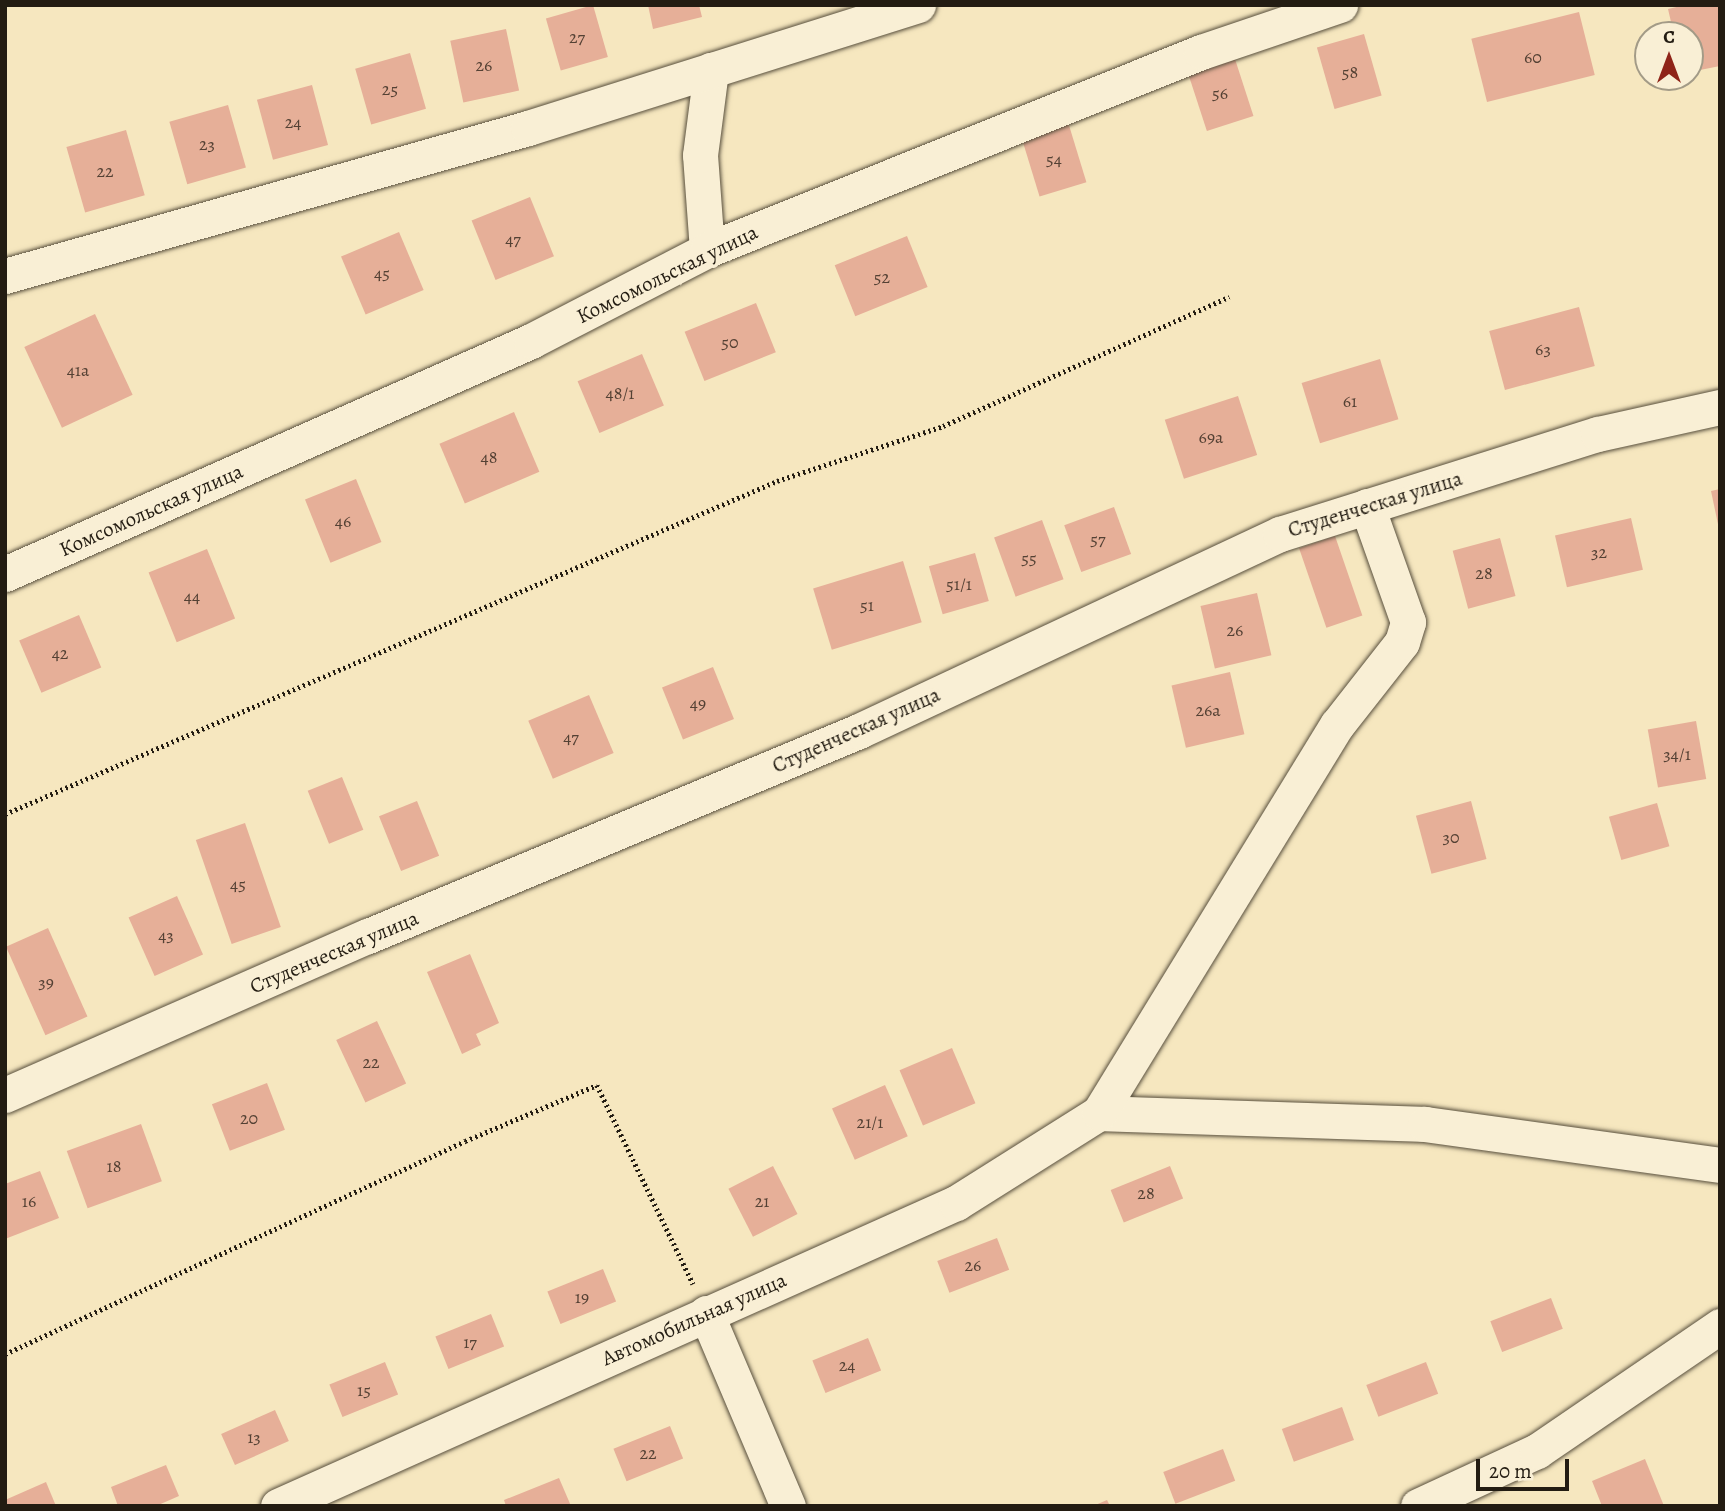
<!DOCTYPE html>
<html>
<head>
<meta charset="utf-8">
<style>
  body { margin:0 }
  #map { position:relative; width:1725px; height:1511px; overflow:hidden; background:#f6e7bf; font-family:Alegreya,serif }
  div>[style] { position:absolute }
  .building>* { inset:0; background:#e6af98; transform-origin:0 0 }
  .path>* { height:4.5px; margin-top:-2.25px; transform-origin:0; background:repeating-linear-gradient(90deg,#231c12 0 2px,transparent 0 5.5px) }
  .roads { filter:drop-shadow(0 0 2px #584f3d) drop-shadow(0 0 2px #584f3d) }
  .street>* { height:35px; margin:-17.5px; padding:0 17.5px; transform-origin:17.5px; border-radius:17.5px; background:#f9efd5 }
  span { translate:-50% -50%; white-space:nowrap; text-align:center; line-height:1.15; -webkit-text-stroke:7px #f9efd5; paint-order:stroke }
  .number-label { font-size:18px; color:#544134 }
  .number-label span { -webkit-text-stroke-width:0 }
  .street-label { font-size:21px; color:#231c12 }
  .frame { position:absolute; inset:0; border:7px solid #231c12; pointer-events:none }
  .north { position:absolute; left:1634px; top:21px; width:70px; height:70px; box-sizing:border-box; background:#f9efd5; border:2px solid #a39b87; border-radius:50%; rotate:0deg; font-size:19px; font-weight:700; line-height:28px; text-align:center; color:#231c12 }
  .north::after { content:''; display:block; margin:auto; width:24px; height:32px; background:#8f2418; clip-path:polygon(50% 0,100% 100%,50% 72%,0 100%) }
  .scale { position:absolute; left:1476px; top:1459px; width:93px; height:32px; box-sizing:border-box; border:4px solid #231c12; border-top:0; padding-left:9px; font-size:21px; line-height:24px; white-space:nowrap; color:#231c12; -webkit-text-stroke:5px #f9efd5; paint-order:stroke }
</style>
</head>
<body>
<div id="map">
  <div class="building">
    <i style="left:593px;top:5px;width:54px;height:49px;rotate:74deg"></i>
    <i style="clip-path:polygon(648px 5px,699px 5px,702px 17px,653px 29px)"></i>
    <i style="clip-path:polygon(1685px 5px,1720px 5px,1720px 66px,1690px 72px,1690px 35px,1674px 35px,1668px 9px)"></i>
    <i style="left:1579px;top:12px;width:65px;height:111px;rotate:76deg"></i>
    <i style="left:506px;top:29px;width:63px;height:57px;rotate:78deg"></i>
    <i style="left:1364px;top:34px;width:64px;height:49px;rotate:74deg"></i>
    <i style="left:410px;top:53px;width:58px;height:57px;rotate:74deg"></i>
    <i style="left:1234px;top:56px;width:63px;height:49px;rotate:72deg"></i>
    <i style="left:312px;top:85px;width:62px;height:57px;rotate:75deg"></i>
    <i style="left:228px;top:105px;width:65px;height:61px;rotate:74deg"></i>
    <i style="left:1068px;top:122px;width:63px;height:49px;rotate:73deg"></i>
    <i style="left:126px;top:130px;width:68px;height:62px;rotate:74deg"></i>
    <i style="left:530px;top:197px;width:64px;height:63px;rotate:68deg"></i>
    <i style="left:399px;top:232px;width:63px;height:63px;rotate:67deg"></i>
    <i style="left:907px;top:236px;width:55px;height:78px;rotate:68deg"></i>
    <i style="left:756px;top:303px;width:53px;height:77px;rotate:68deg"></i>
    <i style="left:1579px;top:307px;width:61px;height:93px;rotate:75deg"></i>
    <i style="left:95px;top:314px;width:89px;height:78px;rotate:65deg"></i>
    <i style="left:642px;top:354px;width:56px;height:70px;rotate:67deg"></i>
    <i style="left:1380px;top:359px;width:63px;height:82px;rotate:73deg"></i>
    <i style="left:1238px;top:396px;width:62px;height:77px;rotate:72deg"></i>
    <i style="left:514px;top:412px;width:65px;height:81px;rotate:67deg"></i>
    <i style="left:356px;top:479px;width:68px;height:55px;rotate:68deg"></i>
    <i style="clip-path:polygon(1720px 489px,1720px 529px,1719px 529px,1711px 491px)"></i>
    <i style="left:1114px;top:507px;width:50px;height:53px;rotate:70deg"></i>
    <i style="left:1631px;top:518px;width:53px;height:78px;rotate:77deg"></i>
    <i style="left:1042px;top:520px;width:63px;height:51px;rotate:70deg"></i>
    <i style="left:1335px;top:536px;width:84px;height:38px;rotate:71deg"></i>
    <i style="left:1500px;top:538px;width:60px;height:49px;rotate:75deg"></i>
    <i style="left:207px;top:549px;width:75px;height:63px;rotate:68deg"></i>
    <i style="left:975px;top:553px;width:50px;height:48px;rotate:74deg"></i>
    <i style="left:903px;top:561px;width:64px;height:94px;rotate:73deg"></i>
    <i style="left:1257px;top:593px;width:64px;height:58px;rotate:77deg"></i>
    <i style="left:79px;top:615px;width:57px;height:65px;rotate:67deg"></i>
    <i style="left:713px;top:667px;width:56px;height:55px;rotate:68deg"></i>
    <i style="left:1230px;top:672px;width:64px;height:60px;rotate:77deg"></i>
    <i style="left:589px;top:695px;width:63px;height:66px;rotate:67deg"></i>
    <i style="left:1696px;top:721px;width:59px;height:49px;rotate:80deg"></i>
    <i style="left:342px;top:777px;width:57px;height:37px;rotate:68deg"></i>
    <i style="left:417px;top:801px;width:59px;height:41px;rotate:68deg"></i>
    <i style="left:1471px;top:801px;width:60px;height:57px;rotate:75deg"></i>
    <i style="left:1657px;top:803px;width:45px;height:50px;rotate:74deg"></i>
    <i style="left:245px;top:823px;width:110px;height:52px;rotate:71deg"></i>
    <i style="left:177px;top:896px;width:64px;height:53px;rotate:66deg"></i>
    <i style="left:48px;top:928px;width:97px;height:46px;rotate:66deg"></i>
    <i style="clip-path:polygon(470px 954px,499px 1023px,476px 1034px,481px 1045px,462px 1054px,427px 972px)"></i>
    <i style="left:377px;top:1021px;width:69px;height:45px;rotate:65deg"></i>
    <i style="left:952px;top:1048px;width:60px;height:57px;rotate:67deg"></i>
    <i style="left:267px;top:1083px;width:50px;height:59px;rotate:69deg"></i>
    <i style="left:885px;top:1085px;width:56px;height:58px;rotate:66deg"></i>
    <i style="left:141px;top:1124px;width:61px;height:79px;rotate:70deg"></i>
    <i style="left:773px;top:1166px;width:54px;height:50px;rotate:63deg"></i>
    <i style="left:1170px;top:1166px;width:35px;height:64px;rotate:68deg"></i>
    <i style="clip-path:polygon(40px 1171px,59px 1218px,5px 1239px,5px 1184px)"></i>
    <i style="left:997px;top:1238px;width:34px;height:64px;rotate:69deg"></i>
    <i style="left:603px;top:1269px;width:35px;height:60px;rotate:68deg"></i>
    <i style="left:1551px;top:1298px;width:33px;height:65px;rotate:69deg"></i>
    <i style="left:491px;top:1314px;width:35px;height:60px;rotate:68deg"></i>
    <i style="left:868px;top:1338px;width:35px;height:60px;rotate:68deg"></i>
    <i style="left:385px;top:1362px;width:35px;height:60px;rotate:68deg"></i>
    <i style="left:1426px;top:1362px;width:34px;height:64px;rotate:69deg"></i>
    <i style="left:1342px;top:1407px;width:35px;height:64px;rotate:70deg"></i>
    <i style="left:275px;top:1410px;width:34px;height:59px;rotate:66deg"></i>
    <i style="left:670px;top:1426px;width:35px;height:61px;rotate:68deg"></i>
    <i style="left:1223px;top:1449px;width:34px;height:64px;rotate:69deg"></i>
    <i style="clip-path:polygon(1645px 1459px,1664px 1506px,1602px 1506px,1592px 1481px)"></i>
    <i style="clip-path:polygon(166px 1465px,179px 1496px,156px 1506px,118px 1506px,111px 1487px)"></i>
    <i style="clip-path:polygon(559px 1478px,571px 1506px,506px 1506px,504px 1500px)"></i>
    <i style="clip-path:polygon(46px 1482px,56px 1506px,5px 1506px,5px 1500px)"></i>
    <i style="clip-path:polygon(1107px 1500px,1110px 1506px,1093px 1506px)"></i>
  </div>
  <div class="path">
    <i style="left:5px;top:814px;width:841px;rotate:-23.33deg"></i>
    <i style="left:777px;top:481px;width:175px;rotate:-18.3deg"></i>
    <i style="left:943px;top:426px;width:314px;rotate:-24.3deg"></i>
    <i style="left:5px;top:1354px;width:507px;rotate:-24.85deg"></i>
    <i style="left:465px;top:1141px;width:143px;rotate:-23deg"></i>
    <i style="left:597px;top:1085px;width:221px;rotate:64.2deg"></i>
  </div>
  <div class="roads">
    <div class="street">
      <i style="left:707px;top:250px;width:95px;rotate:-94.2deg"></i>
      <i style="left:700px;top:155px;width:86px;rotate:-82.6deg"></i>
      <i style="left:5px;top:276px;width:544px;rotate:-15.8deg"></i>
      <i style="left:528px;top:128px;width:409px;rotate:-17.5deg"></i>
      <i style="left:5px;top:574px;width:575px;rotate:-23.89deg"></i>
      <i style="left:531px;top:341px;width:198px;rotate:-27.3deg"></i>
      <i style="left:707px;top:250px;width:532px;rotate:-21.84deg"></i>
      <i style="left:1201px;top:52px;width:147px;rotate:-18.7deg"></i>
      <i style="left:5px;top:1095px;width:396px;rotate:-23.7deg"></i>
      <i style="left:368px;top:936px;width:532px;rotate:-22.66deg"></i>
      <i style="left:859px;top:731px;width:465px;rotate:-25.1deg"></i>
      <i style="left:1280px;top:534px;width:333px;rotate:-17.5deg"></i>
      <i style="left:1598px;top:434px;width:125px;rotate:-12.5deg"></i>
      <i style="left:1099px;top:1113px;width:326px;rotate:1.9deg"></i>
      <i style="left:1425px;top:1124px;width:298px;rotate:7.9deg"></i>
      <i style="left:706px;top:1313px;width:210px;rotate:67deg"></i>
      <i style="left:278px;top:1506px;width:743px;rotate:-24.08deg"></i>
      <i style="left:956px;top:1203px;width:169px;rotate:-32.2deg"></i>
      <i style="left:1099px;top:1113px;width:455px;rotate:-58.5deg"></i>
      <i style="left:1337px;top:725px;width:105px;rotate:-51.9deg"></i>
      <i style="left:1402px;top:642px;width:21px;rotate:-73deg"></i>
      <i style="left:1408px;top:622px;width:123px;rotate:-109.5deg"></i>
      <i style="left:1418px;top:1506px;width:131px;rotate:-24.8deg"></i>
      <i style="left:1537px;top:1451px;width:222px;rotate:-34.3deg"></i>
    </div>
  </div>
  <div class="number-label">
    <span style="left:577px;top:37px">27</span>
    <span style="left:1533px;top:57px">60</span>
    <span style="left:484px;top:65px">26</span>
    <span style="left:1350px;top:72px">58</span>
    <span style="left:390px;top:89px">25</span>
    <span style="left:1220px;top:93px">56</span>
    <span style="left:293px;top:122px">24</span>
    <span style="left:207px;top:144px">23</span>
    <span style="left:1054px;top:159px">54</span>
    <span style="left:105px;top:171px">22</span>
    <span style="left:513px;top:239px">47</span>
    <span style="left:382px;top:273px">45</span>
    <span style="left:882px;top:277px">52</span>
    <span style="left:730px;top:342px">50</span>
    <span style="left:1543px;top:349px">63</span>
    <span style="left:78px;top:370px">41а</span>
    <span style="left:620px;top:393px">48/1</span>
    <span style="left:1350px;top:401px">61</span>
    <span style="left:1211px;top:437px">69а</span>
    <span style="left:489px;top:457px">48</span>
    <span style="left:343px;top:521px">46</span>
    <span style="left:1098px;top:539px">57</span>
    <span style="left:1599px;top:552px">32</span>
    <span style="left:1029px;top:558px">55</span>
    <span style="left:1484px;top:573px">28</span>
    <span style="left:959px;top:584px">51/1</span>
    <span style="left:192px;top:596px">44</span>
    <span style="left:867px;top:605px">51</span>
    <span style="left:1235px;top:630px">26</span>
    <span style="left:60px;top:653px">42</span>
    <span style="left:698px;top:703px">49</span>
    <span style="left:1208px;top:710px">26а</span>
    <span style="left:571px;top:737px">47</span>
    <span style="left:1677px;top:754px">34/1</span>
    <span style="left:1451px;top:837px">30</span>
    <span style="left:238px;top:884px">45</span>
    <span style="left:166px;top:935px">43</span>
    <span style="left:46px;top:982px">39</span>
    <span style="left:371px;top:1062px">22</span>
    <span style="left:249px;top:1118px">20</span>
    <span style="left:870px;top:1122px">21/1</span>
    <span style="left:114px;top:1166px">18</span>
    <span style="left:1146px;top:1193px">28</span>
    <span style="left:29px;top:1201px">16</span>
    <span style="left:762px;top:1201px">21</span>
    <span style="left:973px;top:1265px">26</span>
    <span style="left:582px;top:1297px">19</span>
    <span style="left:470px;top:1342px">17</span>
    <span style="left:847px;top:1365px">24</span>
    <span style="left:364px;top:1390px">15</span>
    <span style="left:254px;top:1437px">13</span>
    <span style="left:648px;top:1453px">22</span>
  </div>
  <div class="street-label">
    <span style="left:667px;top:274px;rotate:-26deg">Комсомольская улица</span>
    <span style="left:1375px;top:504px;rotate:-17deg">Студенческая улица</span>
    <span style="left:151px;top:510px;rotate:-24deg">Комсомольская улица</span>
    <span style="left:856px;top:730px;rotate:-24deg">Студенческая улица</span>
    <span style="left:334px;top:952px;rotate:-23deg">Студенческая улица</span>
    <span style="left:694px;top:1319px;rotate:-24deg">Автомобильная улица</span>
  </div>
  <div class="frame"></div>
  <div class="north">С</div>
  <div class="scale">20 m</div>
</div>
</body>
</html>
